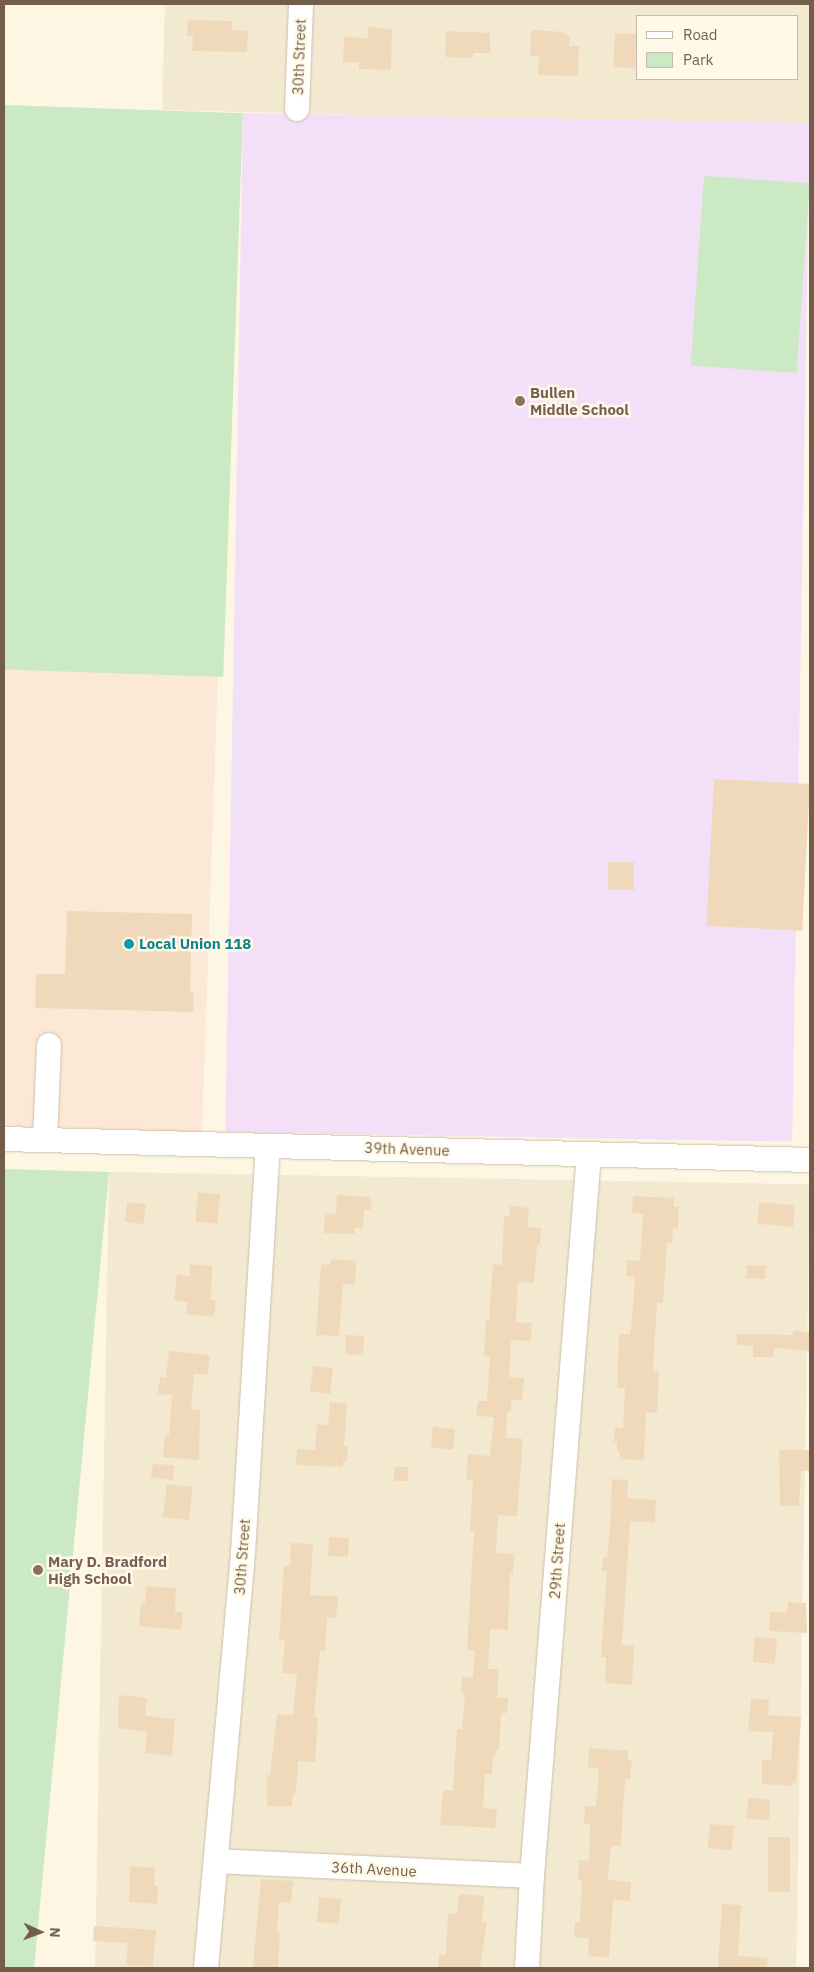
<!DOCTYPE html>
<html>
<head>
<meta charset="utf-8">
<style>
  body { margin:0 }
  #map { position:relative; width:814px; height:1972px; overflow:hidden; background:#fcf6e3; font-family:"IBM Plex Sans",sans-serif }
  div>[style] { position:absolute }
  .residential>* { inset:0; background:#f3e9d1; transform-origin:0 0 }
  .commercial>* { inset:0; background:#fce8d6; transform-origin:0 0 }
  .education>* { inset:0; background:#f3dff8; transform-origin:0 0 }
  .green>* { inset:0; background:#cbe9c2; transform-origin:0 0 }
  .building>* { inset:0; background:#f0d9bb; transform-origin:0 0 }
  .roads { filter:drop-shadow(0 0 1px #cdbfa9) drop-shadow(0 0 1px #cdbfa9) }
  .minor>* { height:24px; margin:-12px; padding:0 12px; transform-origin:12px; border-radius:12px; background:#fff }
  .dots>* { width:14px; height:14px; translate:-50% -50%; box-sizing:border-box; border:2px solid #fffae8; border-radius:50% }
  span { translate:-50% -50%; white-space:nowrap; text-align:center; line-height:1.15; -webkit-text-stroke:5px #fffae8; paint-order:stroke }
  .street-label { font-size:15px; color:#735f49 }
  .education-label { font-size:15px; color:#785e54; font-weight:700 }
  .left { translate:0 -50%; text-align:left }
  .culture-label { font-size:15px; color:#0d838f; font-weight:700 }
  .frame { position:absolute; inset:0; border:5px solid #735f49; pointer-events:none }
  .legend { position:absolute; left:636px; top:15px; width:162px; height:65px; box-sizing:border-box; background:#fffae8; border:1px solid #c7bca8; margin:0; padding:6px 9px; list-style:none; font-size:15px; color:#735f49 }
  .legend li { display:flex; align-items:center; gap:10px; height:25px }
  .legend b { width:25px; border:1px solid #c7bca8 }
  .north { position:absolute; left:15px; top:1907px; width:50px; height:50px; -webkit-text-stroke:4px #fffae8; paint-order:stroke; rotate:92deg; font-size:14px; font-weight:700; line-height:20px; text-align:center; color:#735f49 }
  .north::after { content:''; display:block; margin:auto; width:18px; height:22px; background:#735f49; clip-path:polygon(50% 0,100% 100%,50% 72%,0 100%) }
</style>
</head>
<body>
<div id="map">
  <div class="residential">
    <i style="clip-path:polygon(evenodd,165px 4px,810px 4px,810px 126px,162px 110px,165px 4px,638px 16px,798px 16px,798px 79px,638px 79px,638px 16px)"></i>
    <i style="left:109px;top:1172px;width:701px;height:800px;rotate:1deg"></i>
  </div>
  <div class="commercial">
    <i style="left:4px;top:669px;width:214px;height:456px;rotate:2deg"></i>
  </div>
  <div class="education">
    <i style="left:243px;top:113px;width:567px;height:1019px;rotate:1deg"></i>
  </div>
  <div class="green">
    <i style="left:4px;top:105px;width:239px;height:564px;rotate:2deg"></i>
    <i style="left:704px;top:176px;width:106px;height:190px;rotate:4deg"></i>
    <i style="clip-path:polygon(4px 1169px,109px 1172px,34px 1968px,4px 1968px)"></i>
  </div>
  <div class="building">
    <i style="clip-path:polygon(188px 20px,232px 21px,232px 30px,248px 31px,247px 52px,192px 51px,193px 36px,187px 36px)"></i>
    <i style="clip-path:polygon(368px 26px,392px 30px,391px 70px,359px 69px,359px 62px,343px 62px,344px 37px,368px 38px)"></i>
    <i style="clip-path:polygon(531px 30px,564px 32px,564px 35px,570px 35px,569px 46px,579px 46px,578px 76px,538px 75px,539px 57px,530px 56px)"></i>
    <i style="clip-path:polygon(446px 31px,490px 33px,490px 53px,473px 53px,473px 58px,445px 57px)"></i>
    <i style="left:615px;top:33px;width:22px;height:34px;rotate:3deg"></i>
    <i style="left:714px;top:779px;width:96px;height:147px;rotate:3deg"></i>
    <i style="left:608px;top:862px;width:26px;height:28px"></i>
    <i style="clip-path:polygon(67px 911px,192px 914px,190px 993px,194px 993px,193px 1012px,35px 1008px,36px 974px,65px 974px)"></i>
    <i style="left:198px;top:1192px;width:22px;height:30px;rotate:5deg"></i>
    <i style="clip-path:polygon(337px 1195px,371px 1197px,371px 1211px,364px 1210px,363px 1228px,355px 1228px,354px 1234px,324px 1233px,325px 1213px,336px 1214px)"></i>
    <i style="clip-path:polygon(633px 1196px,674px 1198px,674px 1207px,679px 1207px,678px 1229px,673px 1228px,672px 1243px,667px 1243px,663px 1303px,657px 1302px,653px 1371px,659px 1372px,657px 1413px,646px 1412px,644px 1460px,620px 1459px,620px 1451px,617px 1450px,617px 1442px,614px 1442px,615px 1427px,623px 1428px,625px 1388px,617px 1388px,619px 1334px,630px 1334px,632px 1320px,635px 1277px,626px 1276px,627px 1260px,640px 1261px,643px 1214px,632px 1213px)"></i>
    <i style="left:127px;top:1202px;width:19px;height:20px;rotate:6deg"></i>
    <i style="left:759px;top:1202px;width:36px;height:22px;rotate:5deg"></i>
    <i style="clip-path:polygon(510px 1206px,529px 1208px,527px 1227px,541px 1228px,540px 1245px,537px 1245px,534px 1283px,518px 1282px,516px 1322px,532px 1323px,531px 1341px,511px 1340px,509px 1377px,524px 1378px,522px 1400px,511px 1400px,511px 1411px,507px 1411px,506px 1438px,523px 1439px,517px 1516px,498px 1515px,496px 1553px,514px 1554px,513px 1574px,510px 1574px,508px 1630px,490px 1629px,488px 1669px,499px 1669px,497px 1698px,508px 1698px,507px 1713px,501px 1713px,499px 1751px,496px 1750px,496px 1755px,493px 1755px,492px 1775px,485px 1774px,483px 1808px,497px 1809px,495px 1828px,440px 1825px,443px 1790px,453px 1791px,457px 1729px,462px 1729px,465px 1693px,461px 1693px,462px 1677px,473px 1678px,475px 1651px,467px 1650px,474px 1531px,470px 1531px,473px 1480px,466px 1479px,468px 1454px,490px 1456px,494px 1417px,476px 1416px,478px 1401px,487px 1401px,490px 1356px,484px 1356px,486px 1319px,489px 1320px,493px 1264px,502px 1265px,504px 1216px,509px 1216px)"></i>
    <i style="clip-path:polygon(331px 1259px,356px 1261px,355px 1285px,343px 1284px,339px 1336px,316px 1335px,321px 1264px,330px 1265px)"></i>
    <i style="clip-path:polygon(190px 1264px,212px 1266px,211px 1300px,216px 1300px,214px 1317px,186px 1314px,187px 1302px,174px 1301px,177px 1275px,189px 1276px)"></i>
    <i style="left:747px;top:1265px;width:19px;height:13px;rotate:3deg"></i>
    <i style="clip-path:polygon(793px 1331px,810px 1332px,810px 1351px,774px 1348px,774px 1357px,753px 1357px,753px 1346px,737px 1345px,737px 1334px,793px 1335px)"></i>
    <i style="left:346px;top:1335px;width:18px;height:19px;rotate:3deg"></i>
    <i style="clip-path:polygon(169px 1351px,210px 1355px,208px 1375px,194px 1374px,191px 1410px,200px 1410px,199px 1460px,163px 1457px,165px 1435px,169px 1436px,172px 1395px,158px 1394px,160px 1377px,166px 1378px)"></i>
    <i style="left:313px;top:1366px;width:20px;height:26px;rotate:6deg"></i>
    <i style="clip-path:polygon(330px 1402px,347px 1403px,344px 1446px,348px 1446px,347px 1462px,343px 1461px,343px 1467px,296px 1465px,297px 1449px,315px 1450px,317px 1424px,328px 1425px)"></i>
    <i style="left:433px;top:1427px;width:22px;height:21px;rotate:5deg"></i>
    <i style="clip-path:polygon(779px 1450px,810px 1450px,810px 1471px,801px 1471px,799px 1506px,780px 1506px)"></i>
    <i style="clip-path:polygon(153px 1464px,174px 1465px,173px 1480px,151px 1477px)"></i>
    <i style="left:394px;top:1467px;width:14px;height:14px"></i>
    <i style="clip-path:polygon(612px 1479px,628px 1480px,627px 1498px,656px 1500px,655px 1523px,630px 1521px,622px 1645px,634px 1646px,632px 1685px,605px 1683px,606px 1657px,601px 1657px,607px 1571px,602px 1571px,603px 1557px,607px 1558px,610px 1530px)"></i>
    <i style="left:167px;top:1484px;width:26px;height:33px;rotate:7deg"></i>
    <i style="left:329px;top:1537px;width:20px;height:19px;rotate:3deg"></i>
    <i style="clip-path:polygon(291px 1543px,313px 1544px,310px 1595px,338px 1596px,336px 1618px,327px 1617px,325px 1651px,320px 1651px,314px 1717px,318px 1717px,315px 1762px,298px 1761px,296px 1793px,293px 1793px,292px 1807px,267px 1806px,267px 1775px,270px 1775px,277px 1714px,293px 1715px,297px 1674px,282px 1673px,285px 1640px,279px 1640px,284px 1566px,290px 1566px)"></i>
    <i style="clip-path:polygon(146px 1586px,176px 1588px,175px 1611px,183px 1612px,181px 1630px,139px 1626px,141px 1604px,145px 1604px)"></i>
    <i style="clip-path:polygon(788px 1602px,806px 1603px,807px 1633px,769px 1631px,770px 1612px,787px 1612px)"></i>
    <i style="left:755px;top:1637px;width:22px;height:25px;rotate:5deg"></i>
    <i style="clip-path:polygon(119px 1695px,147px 1698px,145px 1716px,175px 1719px,172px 1756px,145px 1753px,147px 1732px,118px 1728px)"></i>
    <i style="clip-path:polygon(751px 1698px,769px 1700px,768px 1715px,801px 1717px,796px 1782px,793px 1782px,793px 1786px,762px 1784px,762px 1760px,771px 1760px,773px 1732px,748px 1731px)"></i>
    <i style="clip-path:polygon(589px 1748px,628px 1751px,628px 1760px,632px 1760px,630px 1779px,626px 1779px,624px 1792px,621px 1846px,611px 1846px,608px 1880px,631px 1882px,630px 1901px,613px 1900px,609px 1958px,588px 1956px,589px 1938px,574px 1937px,575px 1922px,580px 1922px,582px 1880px,578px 1879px,579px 1860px,589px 1861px,590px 1824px,584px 1824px,585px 1806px,596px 1807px,599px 1768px,588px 1767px)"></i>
    <i style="left:748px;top:1798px;width:22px;height:21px;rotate:3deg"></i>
    <i style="left:710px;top:1824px;width:24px;height:24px;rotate:5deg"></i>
    <i style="left:768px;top:1837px;width:22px;height:55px"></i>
    <i style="clip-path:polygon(130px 1866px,155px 1868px,154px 1886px,158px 1886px,157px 1904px,129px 1902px)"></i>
    <i style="clip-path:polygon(261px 1879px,293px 1881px,291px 1903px,279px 1902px,277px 1932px,280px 1932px,278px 1968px,253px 1967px)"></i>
    <i style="clip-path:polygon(459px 1894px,484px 1896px,482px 1922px,487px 1922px,480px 1968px,438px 1968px,439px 1954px,446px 1955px,448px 1914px,457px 1914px)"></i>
    <i style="left:319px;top:1897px;width:22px;height:25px;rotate:5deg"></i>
    <i style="clip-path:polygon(722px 1904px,741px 1905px,738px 1956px,768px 1958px,767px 1968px,718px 1968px)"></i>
    <i style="clip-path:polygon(94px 1926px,156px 1930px,153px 1967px,126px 1965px,128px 1943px,93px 1941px)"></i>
  </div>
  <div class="roads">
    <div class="minor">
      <i style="left:297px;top:109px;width:105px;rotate:-87.8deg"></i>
      <i style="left:4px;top:1139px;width:806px;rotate:1.49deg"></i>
      <i style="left:45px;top:1140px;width:95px;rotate:-87.6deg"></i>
      <i style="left:216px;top:1861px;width:316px;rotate:2.7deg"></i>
      <i style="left:206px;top:1968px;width:417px;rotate:-84.9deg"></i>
      <i style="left:243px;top:1553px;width:408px;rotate:-86.5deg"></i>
      <i style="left:527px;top:1968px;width:92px;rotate:-86.9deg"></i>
      <i style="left:532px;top:1876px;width:724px;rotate:-85.49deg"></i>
    </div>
  </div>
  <div class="dots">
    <i style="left:520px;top:401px;background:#8d6e63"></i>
    <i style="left:129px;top:944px;background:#0f9aa8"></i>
    <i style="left:38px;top:1570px;background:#8d6e63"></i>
  </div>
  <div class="street-label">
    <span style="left:299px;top:57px;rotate:-88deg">30th Street</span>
    <span style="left:407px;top:1149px;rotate:2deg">39th Avenue</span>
    <span style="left:242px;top:1557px;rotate:-86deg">30th Street</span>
    <span style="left:557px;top:1561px;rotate:-86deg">29th Street</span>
    <span style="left:374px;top:1869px;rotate:3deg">36th Avenue</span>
  </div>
  <div class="education-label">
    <span class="left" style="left:530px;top:401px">Bullen<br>Middle School</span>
    <span class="left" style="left:48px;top:1570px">Mary D. Bradford<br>High School</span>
  </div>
  <div class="culture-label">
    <span class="left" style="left:139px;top:944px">Local Union 118</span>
  </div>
  <div class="frame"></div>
  <ul class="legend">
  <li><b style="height:6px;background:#fff"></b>Road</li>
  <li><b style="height:14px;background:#cbe9c2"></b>Park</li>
  </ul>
  <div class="north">N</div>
</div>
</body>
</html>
